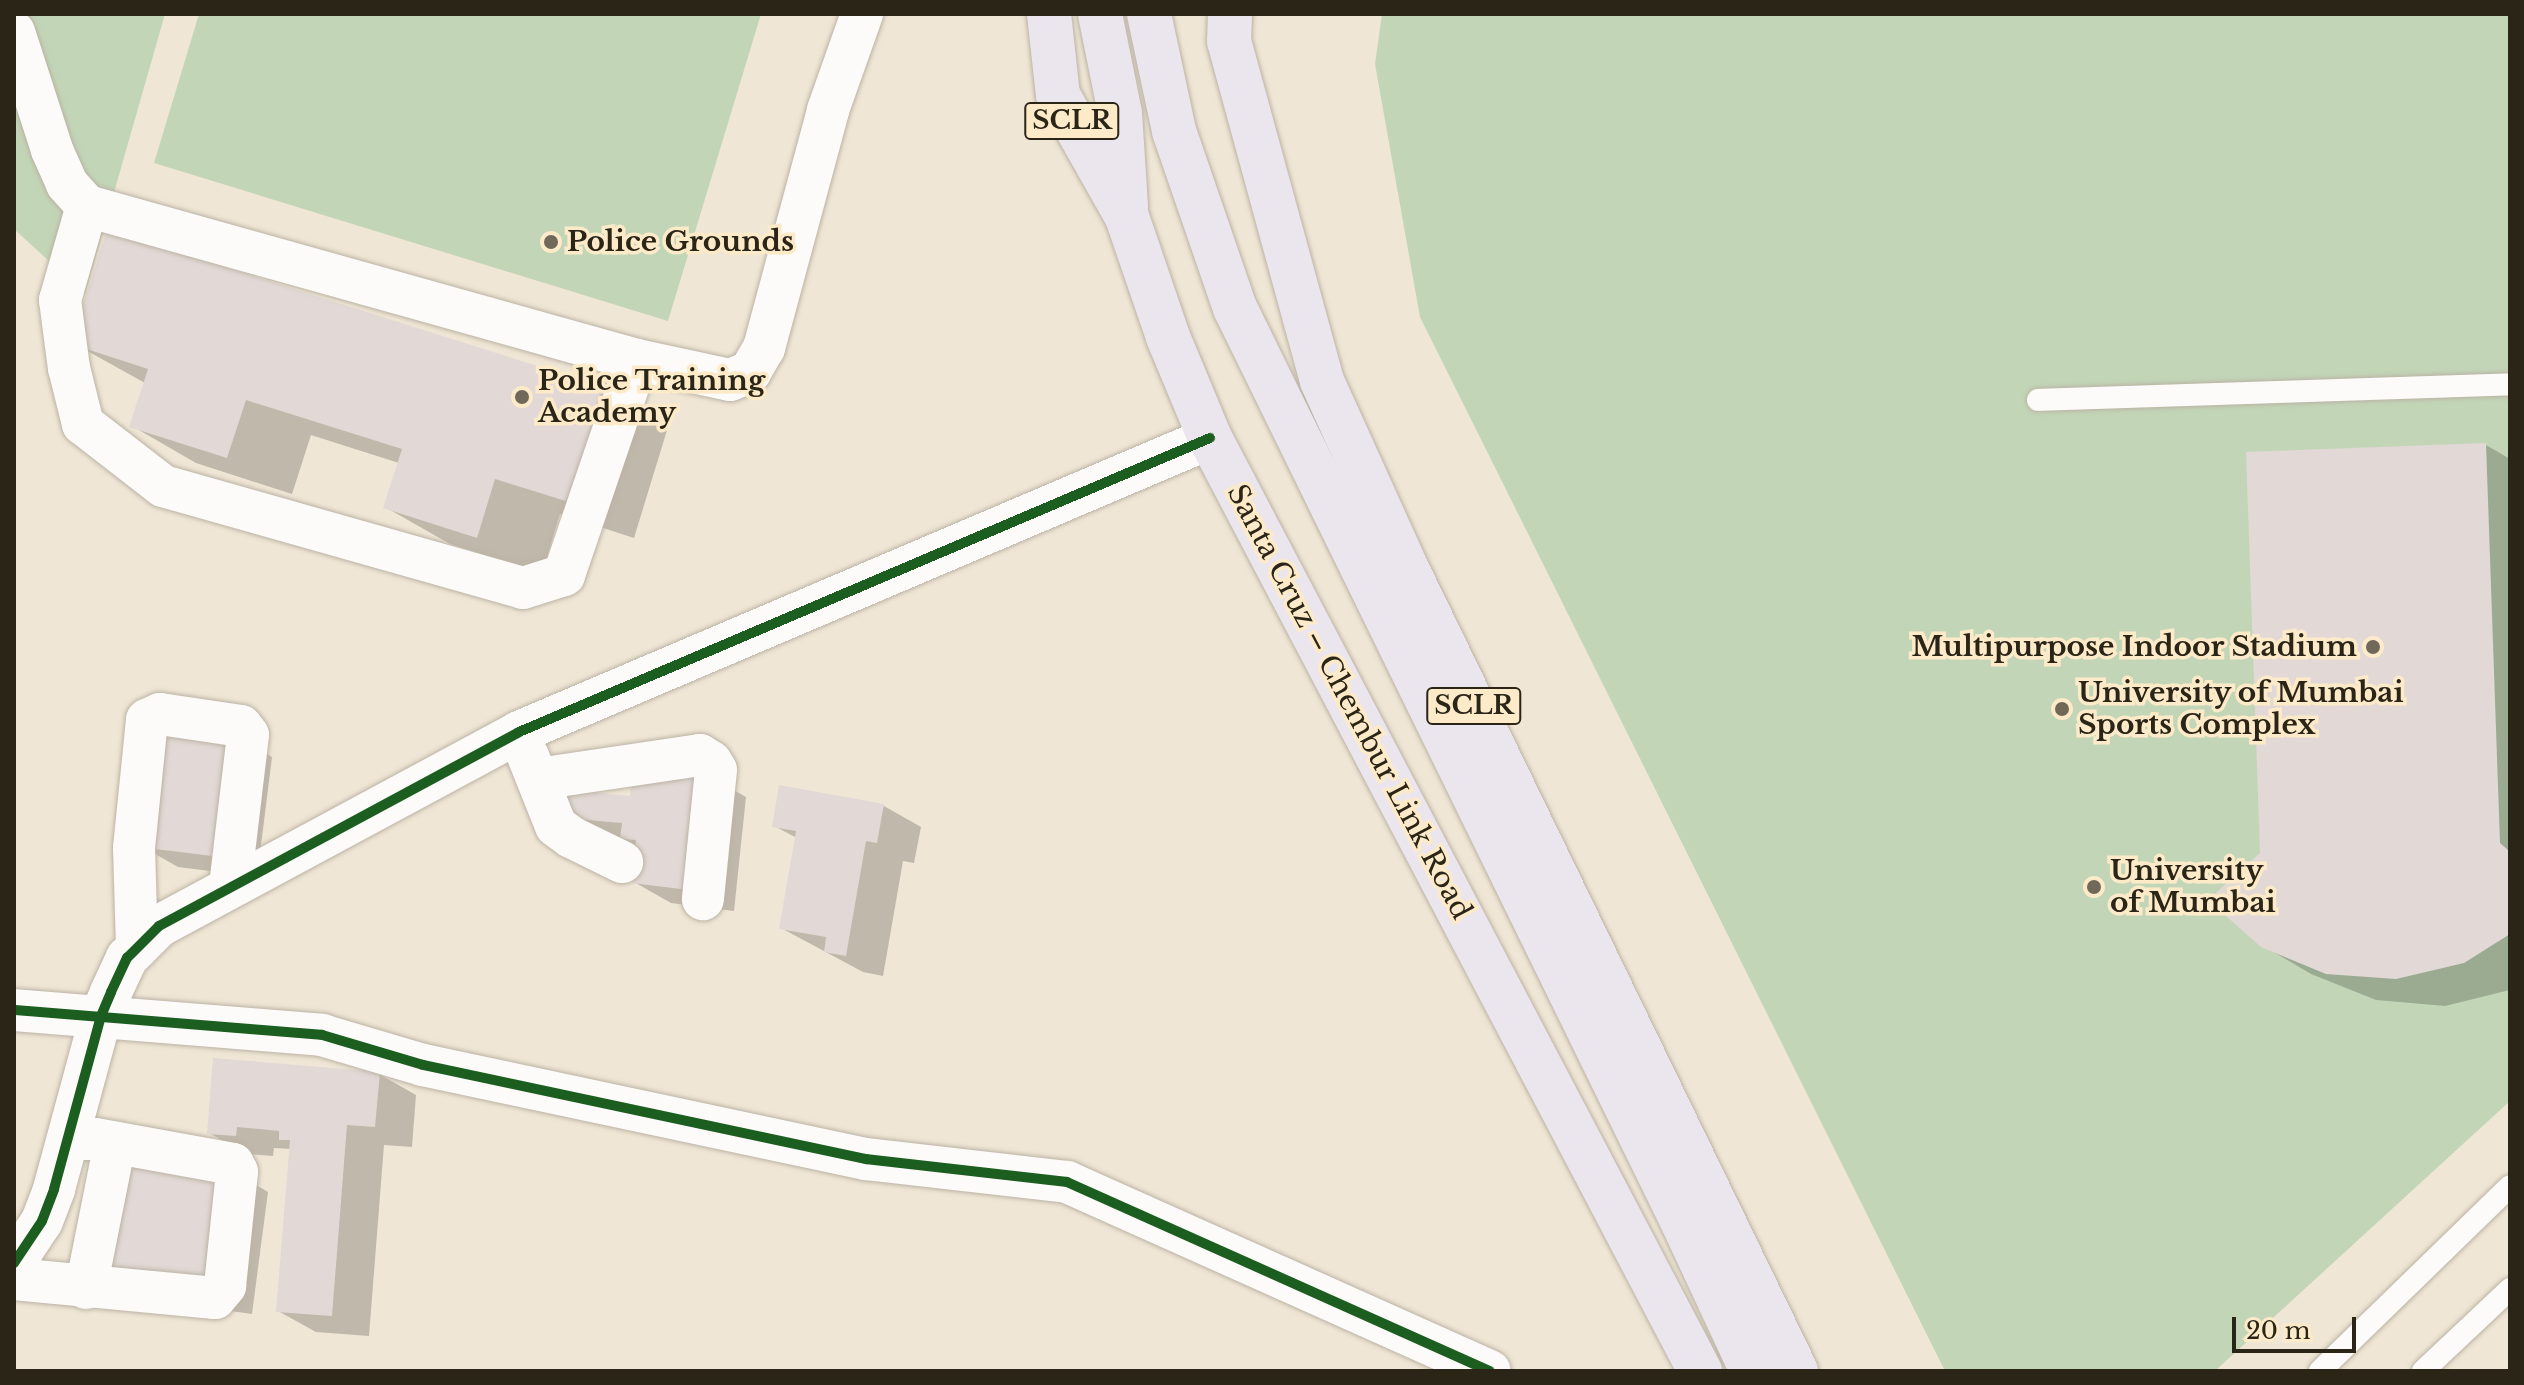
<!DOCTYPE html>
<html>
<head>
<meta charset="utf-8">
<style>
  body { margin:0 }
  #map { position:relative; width:2524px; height:1385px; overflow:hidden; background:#f0e6d5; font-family:"Libre Baskerville",serif }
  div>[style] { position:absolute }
  .green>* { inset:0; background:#c2d6b7 }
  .shadow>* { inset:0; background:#0003 }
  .building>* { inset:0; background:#e2d8d5; transform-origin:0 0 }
  .roads { filter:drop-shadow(0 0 2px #bbb3a5) drop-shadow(0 0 2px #bbb3a5) }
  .lane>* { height:22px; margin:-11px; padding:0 11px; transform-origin:11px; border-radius:11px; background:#fdfbf9 }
  .street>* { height:42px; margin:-21px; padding:0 21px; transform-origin:21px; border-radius:21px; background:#fdfbf9 }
  .highway>* { height:44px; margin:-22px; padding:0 22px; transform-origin:22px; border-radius:22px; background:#ebe5ee }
  .cycleway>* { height:10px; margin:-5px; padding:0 5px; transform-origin:5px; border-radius:5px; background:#1b5e20 }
  .dots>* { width:22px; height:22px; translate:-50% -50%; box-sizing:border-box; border:4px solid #fceac9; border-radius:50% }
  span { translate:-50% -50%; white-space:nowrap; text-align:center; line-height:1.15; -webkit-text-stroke:7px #fceac9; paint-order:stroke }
  .shield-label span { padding:2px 6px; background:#fceac9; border:2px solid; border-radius:6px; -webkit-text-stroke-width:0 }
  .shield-label { font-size:26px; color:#2b2518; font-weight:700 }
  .poi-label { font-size:28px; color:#2b2518; font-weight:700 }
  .left { translate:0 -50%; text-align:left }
  .right { translate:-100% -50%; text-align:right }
  .street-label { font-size:28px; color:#2b2518 }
  .frame { position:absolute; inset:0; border:16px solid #2b2518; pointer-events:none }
  .scale { position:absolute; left:2232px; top:1317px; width:124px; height:36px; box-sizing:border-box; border:4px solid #2b2518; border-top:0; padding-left:10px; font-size:24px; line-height:28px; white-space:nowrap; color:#2b2518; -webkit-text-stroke:6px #fceac9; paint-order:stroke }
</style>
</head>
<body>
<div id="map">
  <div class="green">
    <i style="clip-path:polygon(14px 14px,165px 14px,85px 294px,14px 229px)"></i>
    <i style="clip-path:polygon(199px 14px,761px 14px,668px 321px,154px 163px)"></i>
    <i style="clip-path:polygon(1382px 14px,2510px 14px,2510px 1101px,2215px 1371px,1945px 1371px,1420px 317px,1375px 64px)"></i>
  </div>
  <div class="shadow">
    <i style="clip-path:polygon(108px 232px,604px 389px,668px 427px,634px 538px,560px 514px,542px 573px,450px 544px,385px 507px,399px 463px,311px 435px,292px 494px,196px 463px,132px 426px,145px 383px,73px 343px)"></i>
    <i style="clip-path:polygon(2486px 445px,2510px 459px,2510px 990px,2445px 1006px,2376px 1000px,2311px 974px,2262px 945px,2262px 853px)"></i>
    <i style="clip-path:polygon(235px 735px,272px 757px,257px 877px,178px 867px,141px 846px)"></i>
    <i style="clip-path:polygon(709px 776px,746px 797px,734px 911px,671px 903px,634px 882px,638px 847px,626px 840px,602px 838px,565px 817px)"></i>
    <i style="clip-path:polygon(884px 806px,921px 827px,914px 863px,903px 861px,883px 976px,863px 972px,781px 928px,797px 838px,774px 826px)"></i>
    <i style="clip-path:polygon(379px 1074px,416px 1095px,412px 1147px,384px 1145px,369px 1336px,316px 1332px,278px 1311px,292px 1149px,274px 1148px,273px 1156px,246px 1154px,209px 1133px)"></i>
    <i style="clip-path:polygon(231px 1170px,268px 1192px,252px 1314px,145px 1299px)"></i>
  </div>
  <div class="building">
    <i style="clip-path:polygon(107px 230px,604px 387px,569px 502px,495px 479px,477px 538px,383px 508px,402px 449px,246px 400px,227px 458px,129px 427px,148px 369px,71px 344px)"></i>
    <i style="clip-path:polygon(2486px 443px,2500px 843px,2510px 852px,2510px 934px,2464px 963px,2396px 979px,2326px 974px,2261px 947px,2208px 900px,2260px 853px,2246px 452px)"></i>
    <i style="left:154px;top:723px;width:82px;height:125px;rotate:7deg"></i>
    <i style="clip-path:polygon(633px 766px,710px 774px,697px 891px,632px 883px,636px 840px,620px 839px,622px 823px,563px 818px,565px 790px,630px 796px)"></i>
    <i style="clip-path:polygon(779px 785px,884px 804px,877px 843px,866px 841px,846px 956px,824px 952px,826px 937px,779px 929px,796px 831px,772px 827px)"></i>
    <i style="clip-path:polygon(213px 1058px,380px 1072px,375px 1127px,347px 1125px,332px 1316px,276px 1312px,290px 1140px,279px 1140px,279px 1131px,237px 1127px,236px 1136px,207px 1134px)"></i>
    <i style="left:123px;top:1154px;width:110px;height:126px;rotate:7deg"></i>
  </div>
  <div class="roads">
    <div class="lane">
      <i style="left:2038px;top:400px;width:472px;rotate:-1.9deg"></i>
      <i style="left:2320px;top:1371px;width:265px;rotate:-44.2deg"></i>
      <i style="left:2423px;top:1371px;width:120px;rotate:-43.3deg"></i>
    </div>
    <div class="street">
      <i style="left:14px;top:32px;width:124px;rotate:72.1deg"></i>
      <i style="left:52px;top:150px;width:37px;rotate:66deg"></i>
      <i style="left:67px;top:184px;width:30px;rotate:48deg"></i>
      <i style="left:87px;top:206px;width:571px;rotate:15.64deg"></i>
      <i style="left:637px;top:360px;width:95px;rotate:12.1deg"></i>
      <i style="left:730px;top:380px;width:22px;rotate:-22deg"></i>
      <i style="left:750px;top:372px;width:28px;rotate:-60deg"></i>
      <i style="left:764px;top:348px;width:246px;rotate:-74.9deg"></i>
      <i style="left:828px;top:110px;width:102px;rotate:-70.5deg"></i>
      <i style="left:87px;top:206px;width:98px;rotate:106deg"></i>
      <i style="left:60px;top:300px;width:69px;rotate:82.5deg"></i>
      <i style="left:69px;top:368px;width:58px;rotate:76deg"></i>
      <i style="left:83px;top:424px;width:101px;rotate:37.8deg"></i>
      <i style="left:163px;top:486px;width:374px;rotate:15.8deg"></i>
      <i style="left:523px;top:588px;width:43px;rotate:-17.6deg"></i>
      <i style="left:564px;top:575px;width:227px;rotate:-71.2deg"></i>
      <i style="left:528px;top:756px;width:75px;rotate:68.2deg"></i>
      <i style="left:556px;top:826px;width:19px;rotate:36deg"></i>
      <i style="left:571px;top:837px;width:57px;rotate:26.1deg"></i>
      <i style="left:538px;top:779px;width:164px;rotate:-8.4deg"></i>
      <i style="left:700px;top:755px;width:13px;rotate:32deg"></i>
      <i style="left:711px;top:762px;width:9px;rotate:58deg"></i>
      <i style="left:716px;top:770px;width:130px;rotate:95.8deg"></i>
      <i style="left:137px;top:948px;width:100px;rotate:-91.7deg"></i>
      <i style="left:134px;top:848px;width:129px;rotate:-84.2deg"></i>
      <i style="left:147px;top:720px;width:14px;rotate:-25deg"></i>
      <i style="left:160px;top:714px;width:82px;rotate:8.4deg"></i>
      <i style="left:241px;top:726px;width:11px;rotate:52deg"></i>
      <i style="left:248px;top:735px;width:151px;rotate:96.8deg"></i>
      <i style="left:14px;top:1010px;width:309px;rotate:4.6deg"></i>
      <i style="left:322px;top:1035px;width:105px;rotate:16.5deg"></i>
      <i style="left:423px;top:1065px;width:453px;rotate:12deg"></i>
      <i style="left:866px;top:1159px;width:202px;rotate:6.5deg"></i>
      <i style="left:1067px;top:1182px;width:463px;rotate:24.1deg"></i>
      <i style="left:14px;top:1263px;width:50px;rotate:-56.3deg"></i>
      <i style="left:42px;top:1221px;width:34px;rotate:-69deg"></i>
      <i style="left:54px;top:1189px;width:179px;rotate:-74.8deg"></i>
      <i style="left:101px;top:1016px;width:26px;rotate:-67deg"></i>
      <i style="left:111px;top:992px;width:38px;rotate:-65deg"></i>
      <i style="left:127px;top:958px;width:45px;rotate:-45deg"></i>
      <i style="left:159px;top:926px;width:409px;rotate:-28.3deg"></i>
      <i style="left:519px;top:732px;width:751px;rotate:-23.05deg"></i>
      <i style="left:14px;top:1279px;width:202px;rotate:5.4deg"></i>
      <i style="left:215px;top:1298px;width:16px;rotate:-50deg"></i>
      <i style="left:225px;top:1286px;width:115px;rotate:-84deg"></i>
      <i style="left:237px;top:1172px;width:9px;rotate:-117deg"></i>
      <i style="left:233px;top:1164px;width:140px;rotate:-169.7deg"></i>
      <i style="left:95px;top:1139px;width:27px;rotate:180deg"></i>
      <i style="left:86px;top:1288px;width:148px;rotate:-78.7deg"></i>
    </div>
    <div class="highway">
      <i style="left:1049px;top:14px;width:81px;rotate:83.7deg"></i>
      <i style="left:1058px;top:95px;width:140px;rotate:60.5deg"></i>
      <i style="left:1127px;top:217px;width:127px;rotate:71.1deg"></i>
      <i style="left:1168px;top:337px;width:109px;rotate:67.4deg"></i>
      <i style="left:1210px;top:438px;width:1054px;rotate:62.29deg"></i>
      <i style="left:1100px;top:14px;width:101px;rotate:78.6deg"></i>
      <i style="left:1120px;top:113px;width:94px;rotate:86.3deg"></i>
      <i style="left:1149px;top:14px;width:120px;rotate:77.9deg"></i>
      <i style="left:1174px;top:131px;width:187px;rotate:71deg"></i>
      <i style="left:1235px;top:308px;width:1019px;rotate:63.91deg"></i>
      <i style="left:1683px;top:1223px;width:163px;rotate:65deg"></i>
      <i style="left:1230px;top:14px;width:27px;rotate:92deg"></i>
      <i style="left:1229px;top:41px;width:352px;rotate:74.7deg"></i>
      <i style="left:1322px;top:381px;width:202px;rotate:65.7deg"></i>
      <i style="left:1405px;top:565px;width:896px;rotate:64.12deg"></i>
    </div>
  </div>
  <div class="cycleway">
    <i style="left:14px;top:1010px;width:309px;rotate:4.6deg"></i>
    <i style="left:322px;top:1035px;width:105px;rotate:16.5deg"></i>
    <i style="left:423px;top:1065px;width:453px;rotate:12deg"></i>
    <i style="left:866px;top:1159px;width:202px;rotate:6.5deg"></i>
    <i style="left:1067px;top:1182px;width:463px;rotate:24.1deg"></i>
    <i style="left:14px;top:1263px;width:50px;rotate:-56.3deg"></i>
    <i style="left:42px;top:1221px;width:34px;rotate:-69deg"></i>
    <i style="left:54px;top:1189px;width:179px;rotate:-74.8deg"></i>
    <i style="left:101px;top:1016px;width:26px;rotate:-67deg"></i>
    <i style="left:111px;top:992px;width:38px;rotate:-65deg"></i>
    <i style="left:127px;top:958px;width:45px;rotate:-45deg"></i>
    <i style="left:159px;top:926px;width:409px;rotate:-28.3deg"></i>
    <i style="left:519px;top:732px;width:751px;rotate:-23.05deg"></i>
  </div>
  <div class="dots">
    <i style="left:551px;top:242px;background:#70695a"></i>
    <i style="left:522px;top:397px;background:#70695a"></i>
    <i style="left:2373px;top:647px;background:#70695a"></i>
    <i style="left:2062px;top:709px;background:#70695a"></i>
    <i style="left:2094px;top:887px;background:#70695a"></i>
  </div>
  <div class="shield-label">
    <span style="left:1072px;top:121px">SCLR</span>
    <span style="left:1474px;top:706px">SCLR</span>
  </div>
  <div class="poi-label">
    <span class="left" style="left:567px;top:242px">Police Grounds</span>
    <span class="left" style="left:538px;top:397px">Police Training<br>Academy</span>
    <span class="right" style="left:2357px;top:647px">Multipurpose Indoor Stadium</span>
    <span class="left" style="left:2078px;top:709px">University of Mumbai<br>Sports Complex</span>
    <span class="left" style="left:2110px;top:887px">University<br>of Mumbai</span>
  </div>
  <div class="street-label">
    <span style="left:1349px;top:702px;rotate:62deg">Santa Cruz – Chembur Link Road</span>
  </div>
  <div class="frame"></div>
  <div class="scale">20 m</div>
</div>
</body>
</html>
